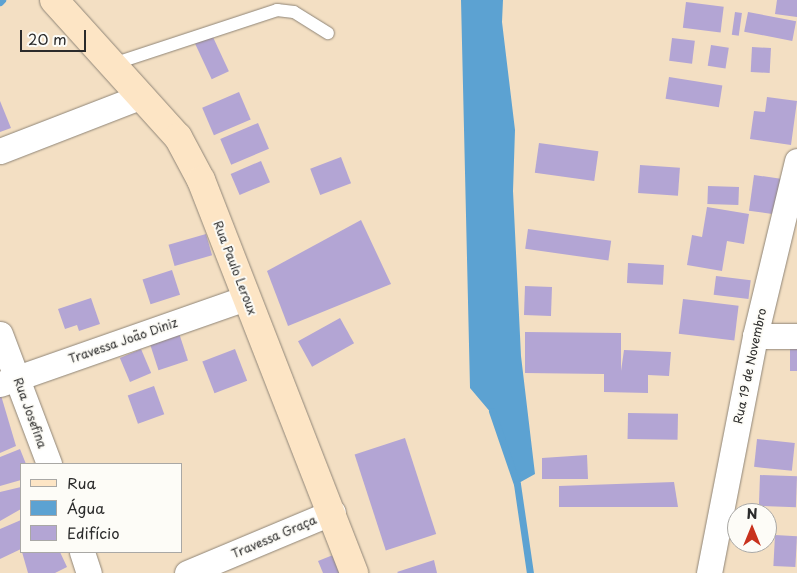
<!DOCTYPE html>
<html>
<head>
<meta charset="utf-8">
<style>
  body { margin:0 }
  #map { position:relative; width:797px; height:573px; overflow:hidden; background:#f3dfc3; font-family:"Playpen Sans",sans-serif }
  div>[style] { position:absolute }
  .water>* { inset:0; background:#5ca2d2 }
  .stream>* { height:7px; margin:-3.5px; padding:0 3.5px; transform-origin:3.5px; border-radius:3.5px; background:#5ca2d2 }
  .building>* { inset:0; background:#b3a5d4; transform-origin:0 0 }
  .roads { filter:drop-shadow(0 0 1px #8f8577) drop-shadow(0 0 1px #8f8577) }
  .lane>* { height:12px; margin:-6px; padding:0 6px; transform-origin:6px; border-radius:6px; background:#fff }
  .street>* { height:25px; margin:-12.5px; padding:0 12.5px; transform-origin:12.5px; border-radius:12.5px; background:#fff }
  .secondary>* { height:28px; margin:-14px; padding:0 14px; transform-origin:14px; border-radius:14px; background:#fde5c5 }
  span { translate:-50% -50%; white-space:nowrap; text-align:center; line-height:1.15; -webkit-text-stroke:4px #fdfcf7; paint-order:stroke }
  .street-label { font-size:12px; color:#2b2b2b }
  .legend { position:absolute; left:20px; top:463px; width:162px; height:90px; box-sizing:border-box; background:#fdfcf7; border:1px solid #a9a8a5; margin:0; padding:6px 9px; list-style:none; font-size:15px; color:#2b2b2b }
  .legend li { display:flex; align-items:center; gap:10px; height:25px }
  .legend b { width:25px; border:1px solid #a9a8a5 }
  .north { position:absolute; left:727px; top:503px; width:50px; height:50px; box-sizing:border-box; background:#fdfcf7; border:1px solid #a9a8a5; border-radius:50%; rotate:0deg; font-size:14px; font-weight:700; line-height:20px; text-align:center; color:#2b2b2b }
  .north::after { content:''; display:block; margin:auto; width:18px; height:22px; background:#c8321e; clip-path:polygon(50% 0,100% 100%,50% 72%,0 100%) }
  .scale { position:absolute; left:20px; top:30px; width:66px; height:22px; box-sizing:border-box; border:2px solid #2b2b2b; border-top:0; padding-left:6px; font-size:15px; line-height:18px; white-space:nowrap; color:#2b2b2b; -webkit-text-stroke:4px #fdfcf7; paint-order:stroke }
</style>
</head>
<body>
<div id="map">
  <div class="water">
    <i style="clip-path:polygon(461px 0,503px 0,502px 22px,515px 130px,513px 191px,521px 356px,535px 474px,517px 484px,492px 414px,470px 388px)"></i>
  </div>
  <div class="stream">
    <i style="left:0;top:2px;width:3px;rotate:-45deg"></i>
    <i style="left:492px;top:411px;width:77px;rotate:71.1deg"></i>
    <i style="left:517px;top:484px;width:90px;rotate:81.7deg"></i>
  </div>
  <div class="building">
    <i style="clip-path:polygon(777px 0,797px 0,797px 17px,775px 14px)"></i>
    <i style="left:686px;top:2px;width:38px;height:26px;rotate:7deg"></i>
    <i style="left:735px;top:12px;width:7px;height:23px;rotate:8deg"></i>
    <i style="left:748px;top:12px;width:49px;height:20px;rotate:11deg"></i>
    <i style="left:212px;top:35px;width:40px;height:19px;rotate:65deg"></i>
    <i style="left:672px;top:38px;width:23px;height:23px;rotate:7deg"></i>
    <i style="left:711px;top:45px;width:18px;height:21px;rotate:9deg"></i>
    <i style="left:752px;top:47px;width:19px;height:25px;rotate:3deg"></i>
    <i style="left:669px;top:77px;width:54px;height:22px;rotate:9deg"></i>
    <i style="left:239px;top:92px;width:30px;height:40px;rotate:67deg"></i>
    <i style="clip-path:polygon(767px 97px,797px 101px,791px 145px,750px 139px,754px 111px,765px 112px)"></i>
    <i style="clip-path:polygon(0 101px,11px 128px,0 132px)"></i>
    <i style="left:258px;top:123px;width:28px;height:41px;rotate:67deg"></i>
    <i style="left:539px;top:143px;width:60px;height:30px;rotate:8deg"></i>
    <i style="left:341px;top:157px;width:28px;height:33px;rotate:69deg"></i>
    <i style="left:261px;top:161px;width:23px;height:33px;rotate:67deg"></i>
    <i style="left:640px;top:165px;width:40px;height:28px;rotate:4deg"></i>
    <i style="left:754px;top:175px;width:27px;height:36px;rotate:8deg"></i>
    <i style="left:708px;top:186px;width:31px;height:18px;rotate:2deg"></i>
    <i style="clip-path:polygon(707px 207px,749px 214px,744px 244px,727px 241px,722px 271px,687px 265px,692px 235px,702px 237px)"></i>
    <i style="clip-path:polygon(361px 220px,391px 284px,288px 326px,267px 271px)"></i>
    <i style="left:528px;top:229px;width:84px;height:20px;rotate:8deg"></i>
    <i style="left:206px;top:234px;width:22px;height:39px;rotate:74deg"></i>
    <i style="left:628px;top:263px;width:36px;height:20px;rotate:3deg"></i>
    <i style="left:172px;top:270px;width:26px;height:31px;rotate:72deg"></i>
    <i style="left:716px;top:276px;width:35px;height:19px;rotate:7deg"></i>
    <i style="left:525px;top:286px;width:27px;height:29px;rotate:2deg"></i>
    <i style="clip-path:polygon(91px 298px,100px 324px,79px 331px,77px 325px,65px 329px,58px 309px)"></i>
    <i style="left:683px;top:299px;width:56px;height:35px;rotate:7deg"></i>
    <i style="left:340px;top:318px;width:29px;height:48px;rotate:61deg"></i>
    <i style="clip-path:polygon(525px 332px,621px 333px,621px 371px,624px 350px,671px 352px,669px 376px,648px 375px,648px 393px,604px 392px,604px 374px,525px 373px)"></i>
    <i style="left:179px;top:333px;width:29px;height:31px;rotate:72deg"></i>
    <i style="left:790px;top:343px;width:7px;height:28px"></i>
    <i style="left:141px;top:349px;width:26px;height:23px;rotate:67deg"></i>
    <i style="left:235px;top:349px;width:34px;height:35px;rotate:69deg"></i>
    <i style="left:154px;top:386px;width:30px;height:28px;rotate:70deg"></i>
    <i style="clip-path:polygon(0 392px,16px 446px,0 453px)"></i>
    <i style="left:628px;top:413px;width:50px;height:26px;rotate:1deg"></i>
    <i style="left:405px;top:438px;width:101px;height:53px;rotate:72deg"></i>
    <i style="left:757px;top:439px;width:38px;height:28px;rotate:6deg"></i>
    <i style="clip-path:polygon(20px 449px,26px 464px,21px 464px,21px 480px,0 486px,0 457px)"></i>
    <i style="clip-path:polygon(587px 455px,588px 479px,542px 479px,542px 458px)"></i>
    <i style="left:760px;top:475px;width:37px;height:31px;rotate:2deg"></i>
    <i style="clip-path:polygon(674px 482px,678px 507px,559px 507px,559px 486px)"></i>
    <i style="clip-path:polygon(21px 487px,21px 509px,0 521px,0 492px)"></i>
    <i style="clip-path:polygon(21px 520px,21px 549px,0 559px,0 529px)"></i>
    <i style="left:775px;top:535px;width:22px;height:31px;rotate:3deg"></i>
    <i style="clip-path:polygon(22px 552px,60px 552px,67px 567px,55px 573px,28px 573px)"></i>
    <i style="clip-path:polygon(338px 553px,346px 573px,323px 573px,318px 561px)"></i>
    <i style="clip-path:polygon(434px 560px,437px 573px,398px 573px,397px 572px)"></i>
  </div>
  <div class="roads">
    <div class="lane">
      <i style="left:113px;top:64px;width:173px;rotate:-18.2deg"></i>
      <i style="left:277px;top:10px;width:17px;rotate:7deg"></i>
      <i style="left:294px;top:12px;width:40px;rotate:32deg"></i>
    </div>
    <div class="street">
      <i style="left:0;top:151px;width:152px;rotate:-21.2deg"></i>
      <i style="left:0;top:334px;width:139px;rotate:69.3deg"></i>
      <i style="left:755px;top:336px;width:42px"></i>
      <i style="left:0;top:384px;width:261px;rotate:-19.3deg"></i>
      <i style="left:82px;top:552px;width:22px;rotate:72deg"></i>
      <i style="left:187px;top:573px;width:158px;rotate:-22.7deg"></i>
      <i style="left:709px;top:573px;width:241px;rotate:-79deg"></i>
      <i style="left:755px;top:336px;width:180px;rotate:-76.5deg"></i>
    </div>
    <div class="secondary">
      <i style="left:54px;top:0;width:185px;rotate:47.9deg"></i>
      <i style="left:178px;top:137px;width:49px;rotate:61.9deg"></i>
      <i style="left:201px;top:180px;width:422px;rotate:68.7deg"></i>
    </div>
  </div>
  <div class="street-label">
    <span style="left:235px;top:268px;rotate:69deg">Rua Paulo Leroux</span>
    <span style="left:123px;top:341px;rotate:-19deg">Travessa João Diniz</span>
    <span style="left:750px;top:366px;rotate:-78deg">Rua 19 de Novembro</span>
    <span style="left:30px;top:413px;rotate:70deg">Rua Josefina</span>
    <span style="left:274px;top:537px;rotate:-23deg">Travessa Graça</span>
  </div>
  <ul class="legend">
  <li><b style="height:6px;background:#fde5c5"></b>Rua</li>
  <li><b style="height:14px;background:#5ca2d2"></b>Água</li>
  <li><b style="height:14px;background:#b3a5d4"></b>Edifício</li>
  </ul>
  <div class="north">N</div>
  <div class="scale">20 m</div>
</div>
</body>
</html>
